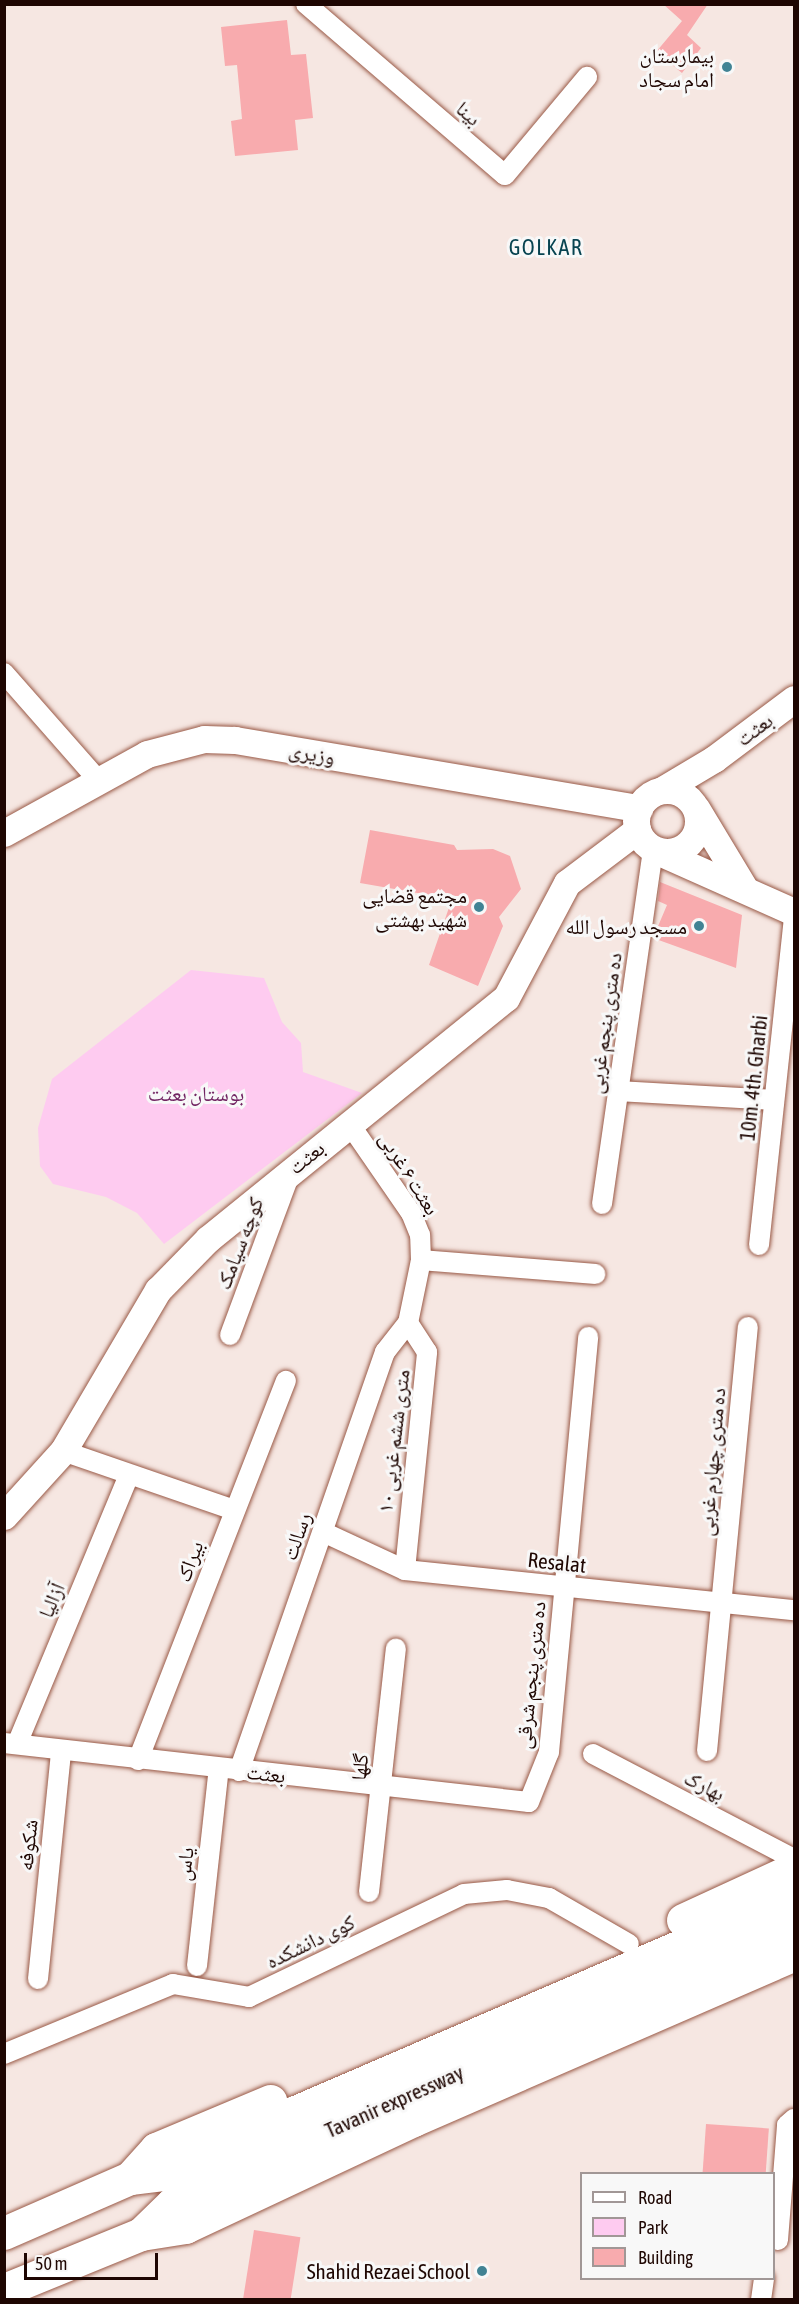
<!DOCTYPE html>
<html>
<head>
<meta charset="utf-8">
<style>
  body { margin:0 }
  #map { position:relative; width:799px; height:2304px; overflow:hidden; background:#f6e7e2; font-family:"Asap Condensed","Noto Naskh Arabic",sans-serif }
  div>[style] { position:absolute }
  .green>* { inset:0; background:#fecbf0 }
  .building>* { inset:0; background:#f8abae; transform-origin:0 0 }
  .roads { filter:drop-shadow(0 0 2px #995946) drop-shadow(0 0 2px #995946) }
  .street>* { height:20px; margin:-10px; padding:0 10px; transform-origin:10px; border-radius:10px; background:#fff }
  .secondary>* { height:27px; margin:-13.5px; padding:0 13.5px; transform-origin:13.5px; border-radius:13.5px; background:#fff }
  .secondary>.ring { margin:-13.5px; padding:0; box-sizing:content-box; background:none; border:27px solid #fff; border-radius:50% }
  .highway>* { height:33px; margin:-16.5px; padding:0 16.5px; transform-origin:16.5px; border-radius:16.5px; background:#fff }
  .dots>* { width:16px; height:16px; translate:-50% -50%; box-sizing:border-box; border:3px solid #f8f8f8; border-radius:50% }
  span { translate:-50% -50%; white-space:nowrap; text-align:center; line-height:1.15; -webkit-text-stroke:6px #f8f8f8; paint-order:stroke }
  .poi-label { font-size:21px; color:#1e0602 }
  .right { translate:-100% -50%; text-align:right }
  .street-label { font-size:21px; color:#1e0602 }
  .park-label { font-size:21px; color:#712462 }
  .neighbourhood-label { font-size:22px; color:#084451; letter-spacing:1.5px }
  .frame { position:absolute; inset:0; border:6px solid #1e0602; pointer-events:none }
  .legend { position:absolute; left:580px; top:2172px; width:195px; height:108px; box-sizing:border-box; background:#f8f8f8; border:2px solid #a19796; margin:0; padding:8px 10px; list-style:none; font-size:18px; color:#1e0602 }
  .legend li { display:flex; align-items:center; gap:12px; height:30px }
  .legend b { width:30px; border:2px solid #a19796 }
  .scale { position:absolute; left:24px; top:2253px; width:134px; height:27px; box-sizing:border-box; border:3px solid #1e0602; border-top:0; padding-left:8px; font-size:18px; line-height:21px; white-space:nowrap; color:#1e0602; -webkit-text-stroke:4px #f8f8f8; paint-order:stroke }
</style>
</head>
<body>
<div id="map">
  <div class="green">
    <i style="clip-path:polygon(191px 970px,264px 978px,282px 1022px,301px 1043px,303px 1072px,362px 1093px,164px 1244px,137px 1213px,106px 1197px,53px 1184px,40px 1166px,38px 1128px,52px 1079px)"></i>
  </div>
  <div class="building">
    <i style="clip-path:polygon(663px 4px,708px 4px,687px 35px,701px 48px,682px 73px,656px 52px,682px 21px)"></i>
    <i style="clip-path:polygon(287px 20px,291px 55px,306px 54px,313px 118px,295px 120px,298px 150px,235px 156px,231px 121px,242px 119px,237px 65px,225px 66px,221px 27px)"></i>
    <i style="clip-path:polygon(370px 830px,454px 845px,457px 850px,493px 849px,510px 856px,521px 889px,499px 917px,503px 926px,478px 986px,429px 965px,452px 899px,360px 883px)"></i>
    <i style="clip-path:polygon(660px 882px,742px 915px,736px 968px,653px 938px,667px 905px,658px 901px)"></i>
    <i style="left:706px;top:2124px;width:63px;height:50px;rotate:4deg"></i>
    <i style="left:254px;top:2230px;width:47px;height:71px;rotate:9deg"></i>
  </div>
  <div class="roads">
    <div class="street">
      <i style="left:306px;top:4px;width:262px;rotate:40.7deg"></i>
      <i style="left:505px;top:175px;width:128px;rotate:-50.1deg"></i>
      <i style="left:4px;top:673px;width:144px;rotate:48.7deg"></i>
      <i style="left:619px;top:1091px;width:155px;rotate:3.3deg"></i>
      <i style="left:602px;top:1204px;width:359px;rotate:-81.8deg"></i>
      <i style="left:759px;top:1245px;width:331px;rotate:-83.9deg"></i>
      <i style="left:421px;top:1260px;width:175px;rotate:4.6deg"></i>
      <i style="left:230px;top:1335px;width:175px;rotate:-69.6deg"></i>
      <i style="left:63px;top:1451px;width:181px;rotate:19deg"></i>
      <i style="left:323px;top:1532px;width:90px;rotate:24.9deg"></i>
      <i style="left:405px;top:1570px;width:391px;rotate:5.9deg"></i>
      <i style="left:405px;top:1570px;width:219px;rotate:-84.2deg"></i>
      <i style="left:427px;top:1352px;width:35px;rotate:-123deg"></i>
      <i style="left:4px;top:1743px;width:528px;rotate:6.41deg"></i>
      <i style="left:529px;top:1802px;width:54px;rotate:-68.2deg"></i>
      <i style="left:549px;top:1752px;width:417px;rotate:-84.6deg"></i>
      <i style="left:17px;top:1744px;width:291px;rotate:-67.4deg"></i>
      <i style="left:707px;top:1751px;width:426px;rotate:-84.5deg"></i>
      <i style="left:593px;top:1754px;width:227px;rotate:27.6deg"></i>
      <i style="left:138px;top:1760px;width:407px;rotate:-68.7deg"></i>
      <i style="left:239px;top:1771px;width:444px;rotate:-70.8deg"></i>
      <i style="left:385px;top:1352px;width:37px;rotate:-52deg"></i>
      <i style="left:408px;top:1323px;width:64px;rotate:-78.3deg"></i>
      <i style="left:421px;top:1260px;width:25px;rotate:-92deg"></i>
      <i style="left:420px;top:1235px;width:24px;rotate:-112deg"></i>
      <i style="left:411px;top:1213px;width:109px;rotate:-124.6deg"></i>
      <i style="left:369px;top:1892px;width:245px;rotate:-83.7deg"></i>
      <i style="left:197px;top:1966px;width:199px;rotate:-83.7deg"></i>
      <i style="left:38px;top:1979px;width:229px;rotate:-84.2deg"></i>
      <i style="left:4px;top:2054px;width:183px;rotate:-22.5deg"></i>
      <i style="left:173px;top:1984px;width:77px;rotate:9.7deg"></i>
      <i style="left:249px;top:1997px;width:238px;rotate:-25.6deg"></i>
      <i style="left:464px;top:1894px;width:43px;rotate:-5.3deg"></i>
      <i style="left:507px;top:1890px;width:43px;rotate:10.8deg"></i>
      <i style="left:549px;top:1898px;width:92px;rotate:29.9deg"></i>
      <i style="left:778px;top:2240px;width:115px;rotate:-85.5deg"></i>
      <i style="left:787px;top:2125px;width:9px;rotate:-41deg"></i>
      <i style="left:761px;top:2300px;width:22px;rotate:-82deg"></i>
    </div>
    <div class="secondary">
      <i class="ring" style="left:636px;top:790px;width:35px;height:35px"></i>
      <i style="left:662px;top:790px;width:61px;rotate:-30.8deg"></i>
      <i style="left:714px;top:759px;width:100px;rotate:-36.9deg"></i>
      <i style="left:696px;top:808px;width:91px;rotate:58.9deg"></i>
      <i style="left:4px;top:833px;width:163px;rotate:-28.9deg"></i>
      <i style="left:147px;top:754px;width:59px;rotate:-14.7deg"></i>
      <i style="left:204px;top:739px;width:31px;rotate:2deg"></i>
      <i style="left:235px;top:740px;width:410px;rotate:9.6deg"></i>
      <i style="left:659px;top:852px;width:148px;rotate:24deg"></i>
      <i style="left:4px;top:1516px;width:88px;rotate:-47.8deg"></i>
      <i style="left:63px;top:1451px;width:187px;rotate:-59.5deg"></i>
      <i style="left:158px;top:1290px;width:71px;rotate:-45.6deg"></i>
      <i style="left:208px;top:1239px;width:383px;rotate:-39deg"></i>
      <i style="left:506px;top:998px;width:130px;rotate:-62.1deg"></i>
      <i style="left:567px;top:883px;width:88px;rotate:-37.1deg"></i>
    </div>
    <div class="highway">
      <i style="left:683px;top:1920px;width:122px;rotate:-24.7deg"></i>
      <i style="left:130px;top:2178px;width:39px;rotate:-48deg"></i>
      <i style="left:156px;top:2149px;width:124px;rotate:-22.8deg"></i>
      <i style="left:4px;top:2233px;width:137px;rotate:-23.6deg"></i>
      <i style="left:130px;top:2178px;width:41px;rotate:-7deg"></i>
      <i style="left:171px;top:2173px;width:136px;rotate:-26.2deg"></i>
      <i style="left:293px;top:2113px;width:546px;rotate:-23.32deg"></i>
      <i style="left:141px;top:2234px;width:45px;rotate:-9deg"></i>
      <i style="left:185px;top:2227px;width:252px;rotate:-25.1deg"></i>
      <i style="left:413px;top:2120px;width:416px;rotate:-23.5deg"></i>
      <i style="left:4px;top:2290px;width:148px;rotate:-22.2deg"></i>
      <i style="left:141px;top:2234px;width:43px;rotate:-44.1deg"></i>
      <i style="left:172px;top:2204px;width:134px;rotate:-25.2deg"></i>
      <i style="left:293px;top:2147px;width:547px;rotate:-23.71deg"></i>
    </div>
  </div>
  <div class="dots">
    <i style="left:727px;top:67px;background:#418394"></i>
    <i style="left:479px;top:907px;background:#418394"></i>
    <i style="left:699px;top:926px;background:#418394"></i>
    <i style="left:482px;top:2271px;background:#418394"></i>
  </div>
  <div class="poi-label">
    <span class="right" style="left:714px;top:67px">بیمارستان<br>امام سجاد</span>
    <span class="right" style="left:467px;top:907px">مجتمع قضایی<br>شهید بهشتی</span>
    <span class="right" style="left:687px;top:926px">مسجد رسول الله</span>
    <span class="right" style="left:470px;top:2271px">Shahid Rezaei School</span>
  </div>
  <div class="street-label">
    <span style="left:469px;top:113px;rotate:41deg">بینا</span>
    <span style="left:754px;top:729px;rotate:-37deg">بعثت</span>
    <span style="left:312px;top:753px;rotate:10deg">وزیری</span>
    <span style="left:604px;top:1023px;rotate:-82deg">ده متری پنجم غربی</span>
    <span style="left:753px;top:1078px;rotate:-84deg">10m. 4th. Gharbi</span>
    <span style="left:306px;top:1157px;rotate:-39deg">بعثت</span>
    <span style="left:410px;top:1173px;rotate:58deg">بعثت ۶ غربی</span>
    <span style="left:239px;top:1243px;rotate:-69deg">کوچه سیامک</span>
    <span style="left:393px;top:1441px;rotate:-83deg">۱۰ متری ششم غربی</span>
    <span style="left:711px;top:1462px;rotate:-85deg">ده متری چهارم غربی</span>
    <span style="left:296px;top:1536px;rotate:-71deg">رسالت</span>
    <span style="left:189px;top:1561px;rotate:-69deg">بیراک</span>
    <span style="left:557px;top:1562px;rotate:6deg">Resalat</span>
    <span style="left:51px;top:1600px;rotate:-67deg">آزالیا</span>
    <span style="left:530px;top:1675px;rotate:-84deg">ده متری پنجم شرقی</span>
    <span style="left:359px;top:1767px;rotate:-84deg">گلها</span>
    <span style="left:266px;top:1773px;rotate:6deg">بعثت</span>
    <span style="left:705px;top:1785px;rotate:27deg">بهارک</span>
    <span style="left:27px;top:1845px;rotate:-84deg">شکوفه</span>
    <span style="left:184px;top:1864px;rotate:-84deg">یاس</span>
    <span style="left:310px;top:1941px;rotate:-26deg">کوی دانشکده</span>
    <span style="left:394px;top:2101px;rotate:-24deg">Tavanir expressway</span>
  </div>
  <div class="park-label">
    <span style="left:196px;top:1093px">بوستان بعثت</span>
  </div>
  <div class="neighbourhood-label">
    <span style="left:546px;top:248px">GOLKAR</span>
  </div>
  <div class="frame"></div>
  <ul class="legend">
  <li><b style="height:8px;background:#fff"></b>Road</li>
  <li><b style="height:16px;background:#fecbf0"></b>Park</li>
  <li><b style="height:16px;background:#f8abae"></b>Building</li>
  </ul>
  <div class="scale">50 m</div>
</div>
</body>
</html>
